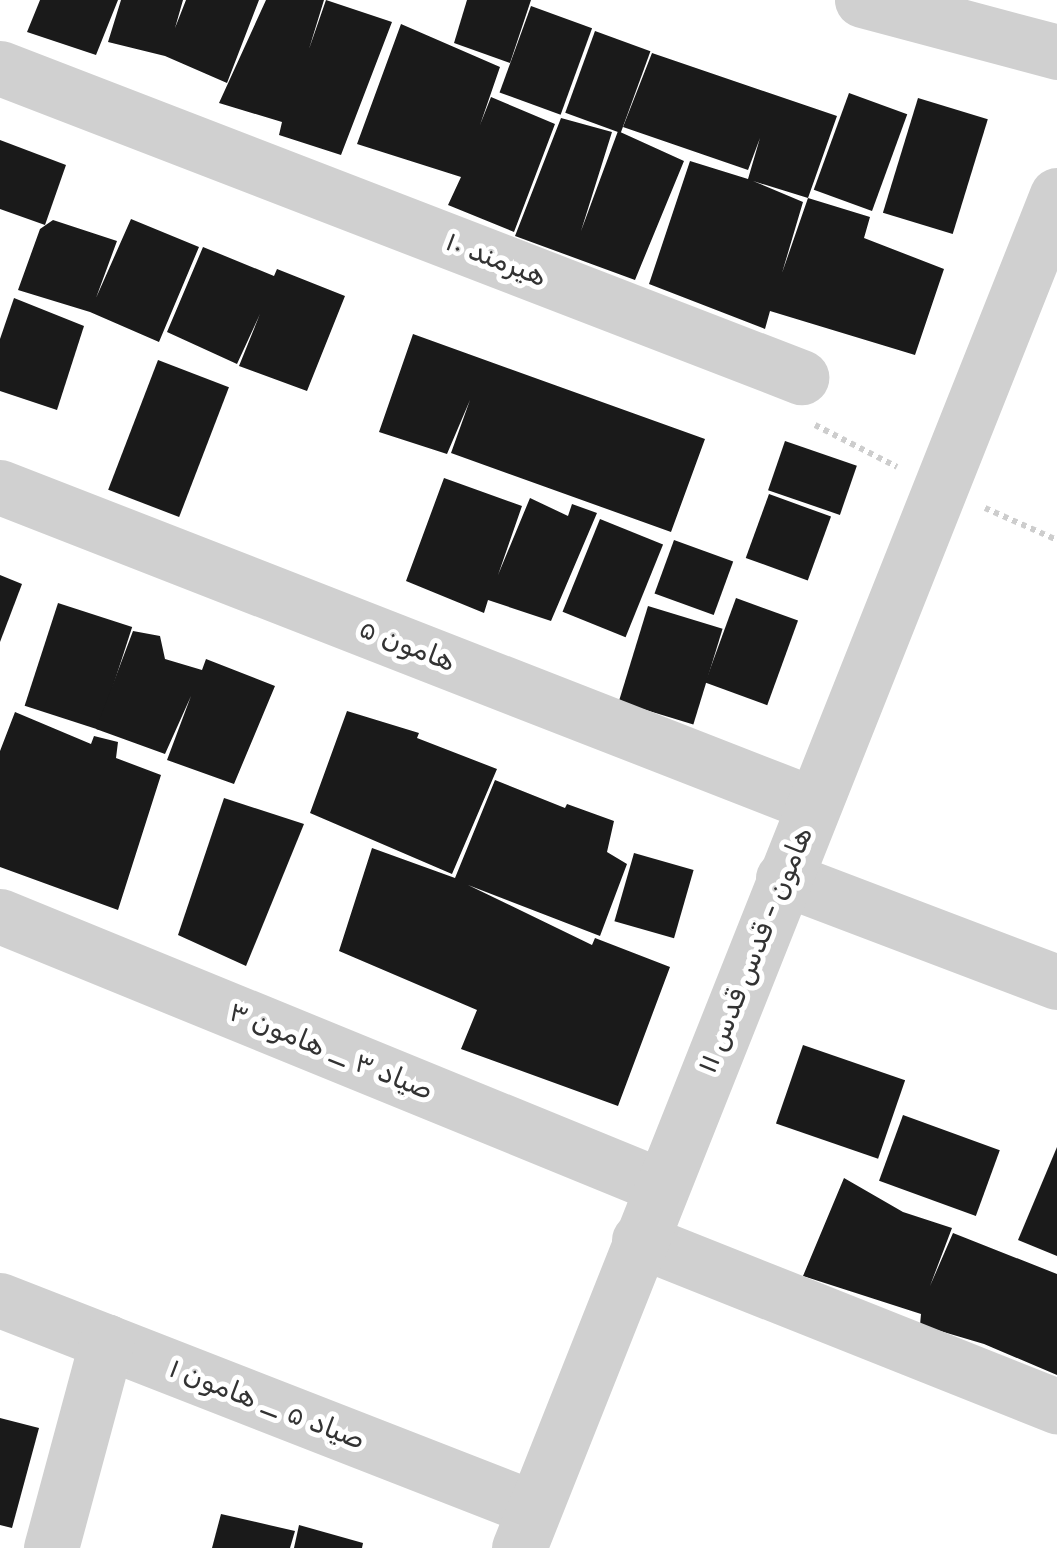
<!DOCTYPE html>
<html>
<head>
<meta charset="utf-8">
<style>
  body { margin:0 }
  #map { position:relative; width:1057px; height:1548px; overflow:hidden; background:#fff; font-family:Rubik,"Noto Sans Arabic",sans-serif }
  div>[style] { position:absolute }
  .building>* { inset:0; background:#1a1a1a; transform-origin:0 0 }
  .path>* { height:6px; margin-top:-3px; transform-origin:0; background:repeating-linear-gradient(90deg,#cdcdcd 0 5px,transparent 0 10px) }
  .minor>* { height:55px; margin:-27.5px; padding:0 27.5px; transform-origin:27.5px; border-radius:27.5px; background:#d0d0d0 }
  span { translate:-50% -50%; white-space:nowrap; text-align:center; line-height:1.15; -webkit-text-stroke:10px #fff; paint-order:stroke }
  .street-label { font-size:28px; color:#333 }
</style>
</head>
<body>
<div id="map">
  <div class="building">
    <i style="clip-path:polygon(40px 0,118px 0,96px 55px,27px 32px)"></i>
    <i style="clip-path:polygon(121px 0,183px 0,175px 28px,186px 0,259px 0,227px 83px,165px 56px,108px 42px)"></i>
    <i style="clip-path:polygon(266px 0,324px 0,309px 49px,326px 0,392px 22px,341px 155px,279px 135px,282px 122px,219px 103px)"></i>
    <i style="clip-path:polygon(467px 0,531px 0,510px 63px,454px 43px)"></i>
    <i style="left:531px;top:6px;width:65px;height:92px;rotate:20deg"></i>
    <i style="clip-path:polygon(401px 24px,500px 67px,480px 125px,491px 97px,555px 124px,514px 232px,448px 205px,461px 177px,357px 144px)"></i>
    <i style="left:595px;top:31px;width:59px;height:87px;rotate:20deg"></i>
    <i style="clip-path:polygon(652px 53px,837px 116px,808px 198px,753px 181px,803px 202px,782px 273px,808px 198px,870px 217px,864px 238px,944px 269px,915px 355px,770px 311px,765px 329px,649px 284px,690px 161px,748px 179px,760px 138px,748px 170px,623px 127px)"></i>
    <i style="left:849px;top:93px;width:62px;height:103px;rotate:20deg"></i>
    <i style="left:918px;top:98px;width:73px;height:120px;rotate:17deg"></i>
    <i style="clip-path:polygon(561px 118px,612px 132px,581px 231px,618px 131px,684px 161px,635px 280px,515px 236px)"></i>
    <i style="clip-path:polygon(0 140px,66px 165px,45px 225px,0 209px)"></i>
    <i style="clip-path:polygon(131px 219px,199px 247px,159px 342px,90px 312px,18px 290px,40px 229px,53px 220px,117px 241px,96px 298px)"></i>
    <i style="clip-path:polygon(203px 247px,274px 276px,277px 269px,345px 296px,307px 391px,239px 366px,260px 314px,237px 364px,167px 332px)"></i>
    <i style="clip-path:polygon(14px 298px,84px 326px,57px 410px,0 391px,0 339px)"></i>
    <i style="clip-path:polygon(413px 334px,705px 439px,671px 532px,451px 453px,470px 400px,447px 454px,379px 432px)"></i>
    <i style="left:158px;top:360px;width:76px;height:139px;rotate:21deg"></i>
    <i style="left:785px;top:441px;width:76px;height:52px;rotate:19deg"></i>
    <i style="clip-path:polygon(444px 478px,522px 506px,498px 575px,530px 498px,568px 516px,572px 504px,597px 513px,551px 621px,488px 600px,484px 613px,406px 581px)"></i>
    <i style="left:769px;top:494px;width:66px;height:68px;rotate:20deg"></i>
    <i style="left:600px;top:519px;width:68px;height:100px;rotate:22deg"></i>
    <i style="left:674px;top:540px;width:63px;height:57px;rotate:20deg"></i>
    <i style="clip-path:polygon(0 575px,22px 584px,0 642px)"></i>
    <i style="left:736px;top:598px;width:66px;height:90px;rotate:20deg"></i>
    <i style="left:58px;top:603px;width:78px;height:108px;rotate:18deg"></i>
    <i style="left:648px;top:606px;width:78px;height:100px;rotate:17deg"></i>
    <i style="clip-path:polygon(133px 631px,160px 636px,165px 659px,202px 670px,206px 659px,275px 686px,234px 784px,167px 760px,191px 696px,165px 754px,96px 729px)"></i>
    <i style="clip-path:polygon(347px 711px,419px 733px,417px 738px,497px 769px,452px 874px,310px 813px)"></i>
    <i style="clip-path:polygon(15px 712px,91px 744px,94px 736px,118px 742px,116px 758px,161px 775px,118px 910px,0 867px,0 751px)"></i>
    <i style="clip-path:polygon(495px 780px,565px 808px,567px 804px,614px 821px,607px 852px,627px 864px,600px 936px,468px 885px,592px 945px,595px 938px,670px 967px,618px 1106px,461px 1049px,477px 1010px,339px 951px,372px 848px,455px 878px)"></i>
    <i style="clip-path:polygon(224px 798px,304px 824px,246px 966px,178px 935px)"></i>
    <i style="left:634px;top:853px;width:62px;height:71px;rotate:16deg"></i>
    <i style="left:803px;top:1045px;width:108px;height:83px;rotate:19deg"></i>
    <i style="left:903px;top:1115px;width:103px;height:70px;rotate:20deg"></i>
    <i style="clip-path:polygon(1057px 1147px,1057px 1256px,1018px 1240px)"></i>
    <i style="clip-path:polygon(844px 1178px,903px 1212px,952px 1228px,930px 1286px,953px 1233px,1057px 1274px,1057px 1375px,984px 1344px,920px 1325px,921px 1314px,803px 1276px)"></i>
    <i style="clip-path:polygon(0 1418px,39px 1428px,12px 1528px,0 1525px)"></i>
    <i style="clip-path:polygon(221px 1514px,295px 1531px,290px 1548px,212px 1548px)"></i>
    <i style="clip-path:polygon(299px 1525px,363px 1543px,362px 1548px,294px 1548px)"></i>
  </div>
  <div class="path">
    <i style="left:815px;top:425px;width:92px;rotate:27.1deg"></i>
    <i style="left:985px;top:508px;width:79px;rotate:24deg"></i>
  </div>
  <div class="minor">
    <i style="left:862px;top:0;width:202px;rotate:14.9deg"></i>
    <i style="left:0;top:68px;width:859px;rotate:21.1deg"></i>
    <i style="left:0;top:487px;width:873px;rotate:21.3deg"></i>
    <i style="left:783px;top:878px;width:293px;rotate:20.8deg"></i>
    <i style="left:0;top:916px;width:714px;rotate:22.22deg"></i>
    <i style="left:639px;top:1240px;width:450px;rotate:21.7deg"></i>
    <i style="left:0;top:1300px;width:572px;rotate:21.32deg"></i>
    <i style="left:51px;top:1548px;width:214px;rotate:-74.9deg"></i>
    <i style="left:519px;top:1548px;width:1456px;rotate:-68.32deg"></i>
  </div>
  <div class="street-label">
    <span style="left:496px;top:259px;rotate:21deg">هیرمند ۱۰</span>
    <span style="left:407px;top:645px;rotate:21deg">هامون ۵</span>
    <span style="left:755px;top:950px;rotate:-68deg">هامون - قدس قدس ۱۱</span>
    <span style="left:331px;top:1051px;rotate:22deg">صیاد ۳ _ هامون ۳</span>
    <span style="left:267px;top:1404px;rotate:21deg">صیاد ۵ _ هامون ۱</span>
  </div>
</div>
</body>
</html>
